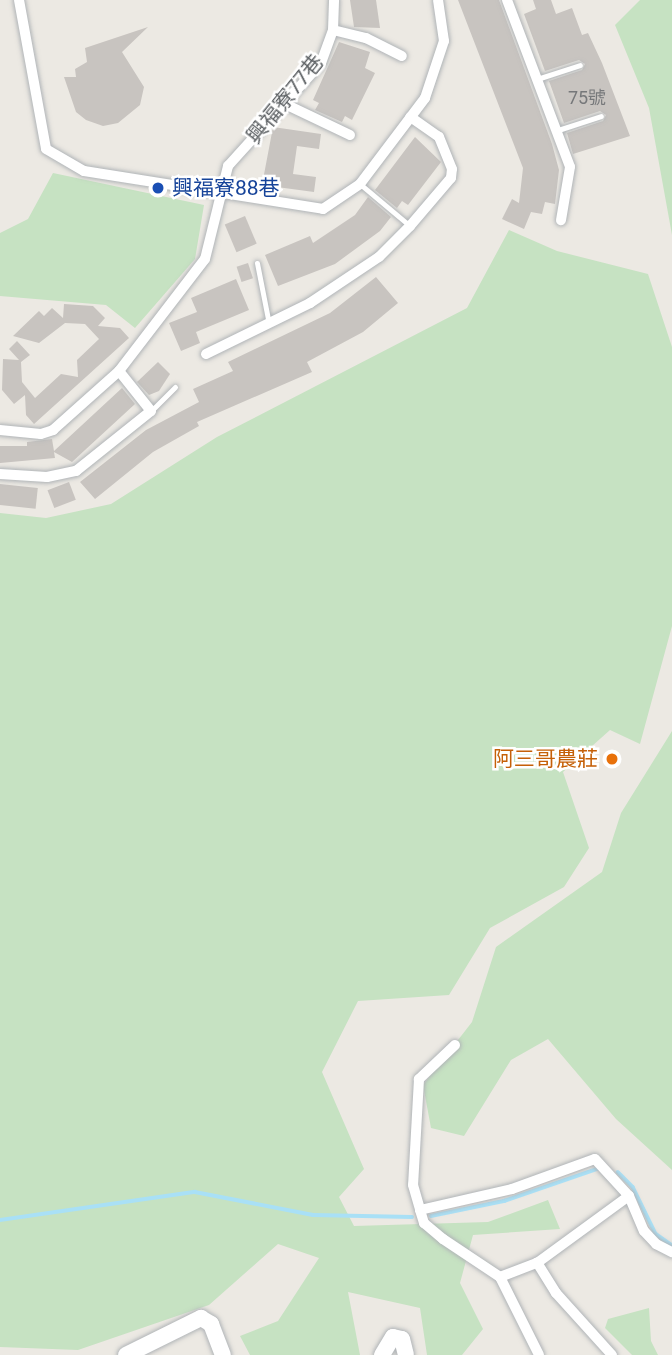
<!DOCTYPE html>
<html>
<head>
<meta charset="utf-8">
<style>
  body { margin:0 }
  #map { position:relative; width:672px; height:1355px; overflow:hidden; background:#ece9e3; font-family:Roboto,"Noto Sans TC",sans-serif }
  div>[style] { position:absolute }
  .green>* { inset:0; background:#c6e2c2 }
  .stream>* { height:3.5px; margin:-1.75px; padding:0 1.75px; transform-origin:1.75px; border-radius:1.75px; background:#a9e0f6 }
  .building>* { inset:0; background:#c8c4c0; transform-origin:0 0 }
  .roads { filter:drop-shadow(0 0 2px #b0b4b7) drop-shadow(0 0 2px #b0b4b7) }
  .lane>* { height:5px; margin:-2.5px; padding:0 2.5px; transform-origin:2.5px; border-radius:2.5px; background:#fff }
  .street>* { height:10px; margin:-5px; padding:0 5px; transform-origin:5px; border-radius:5px; background:#fff }
  .secondary>* { height:16px; margin:-8px; padding:0 8px; transform-origin:8px; border-radius:8px; background:#fff }
  .dots>* { width:19px; height:19px; translate:-50% -50%; box-sizing:border-box; border:4px solid #fff; border-radius:50% }
  span { translate:-50% -50%; white-space:nowrap; text-align:center; line-height:1.15; -webkit-text-stroke:5px #fff; paint-order:stroke }
  .number-label { font-size:18px; color:#76787a }
  .number-label span { -webkit-text-stroke-width:0 }
  .street-label { font-size:21px; color:#5b5f62 }
  .transit-label { font-size:21px; color:#164399 }
  .left { translate:0 -50%; text-align:left }
  .food-label { font-size:21px; color:#c56008 }
  .right { translate:-100% -50%; text-align:right }
</style>
</head>
<body>
<div id="map">
  <div class="green">
    <i style="clip-path:polygon(640px 0,672px 0,672px 235px,649px 108px,615px 25px)"></i>
    <i style="clip-path:polygon(53px 173px,204px 205px,195px 259px,135px 328px,106px 305px,0 296px,0 233px,28px 219px)"></i>
    <i style="clip-path:polygon(509px 230px,557px 251px,648px 274px,672px 347px,672px 626px,640px 744px,610px 730px,563px 772px,589px 848px,564px 887px,490px 928px,449px 995px,358px 1001px,322px 1072px,364px 1169px,339px 1197px,354px 1226px,488px 1222px,548px 1200px,560px 1229px,473px 1235px,460px 1283px,483px 1329px,462px 1355px,427px 1355px,420px 1308px,348px 1292px,360px 1355px,250px 1355px,240px 1336px,278px 1321px,319px 1258px,278px 1244px,209px 1305px,78px 1350px,0 1347px,0 513px,46px 518px,111px 504px,217px 437px,467px 308px)"></i>
    <i style="clip-path:polygon(672px 731px,672px 1170px,616px 1119px,548px 1039px,511px 1060px,464px 1136px,431px 1128px,423px 1085px,472px 1022px,496px 947px,602px 872px,621px 813px)"></i>
    <i style="clip-path:polygon(649px 1308px,651px 1341px,658px 1355px,632px 1355px,605px 1328px,608px 1319px)"></i>
  </div>
  <div class="stream">
    <i style="left:618px;top:1172px;width:21px;rotate:45deg"></i>
    <i style="left:633px;top:1187px;width:52px;rotate:63.9deg"></i>
    <i style="left:656px;top:1234px;width:19px;rotate:35deg"></i>
    <i style="left:431px;top:1216px;width:75px;rotate:-11.6deg"></i>
    <i style="left:504px;top:1201px;width:102px;rotate:-19deg"></i>
    <i style="left:0;top:1220px;width:197px;rotate:-8.2deg"></i>
    <i style="left:195px;top:1192px;width:120px;rotate:11deg"></i>
    <i style="left:313px;top:1215px;width:99px;rotate:1.2deg"></i>
  </div>
  <div class="building">
    <i style="clip-path:polygon(350px 0,376px 0,380px 28px,354px 27px)"></i>
    <i style="clip-path:polygon(458px 0,499px 0,552px 144px,559px 170px,555px 204px,545px 202px,542px 214px,531px 212px,524px 229px,502px 219px,512px 199px,519px 203px,523px 168px)"></i>
    <i style="clip-path:polygon(533px 0,551px 0,556px 14px,572px 8px,582px 35px,588px 33px,602px 63px,630px 136px,573px 154px,567px 133px,603px 121px,606px 115px,600px 111px,564px 123px,549px 81px,582px 70px,585px 64px,579px 60px,545px 71px,524px 14px,536px 9px)"></i>
    <i style="clip-path:polygon(148px 27px,122px 52px,144px 87px,140px 105px,118px 123px,103px 126px,86px 120px,76px 112px,64px 77px,76px 77px,75px 69px,87px 62px,85px 48px)"></i>
    <i style="clip-path:polygon(339px 42px,370px 52px,365px 68px,375px 73px,352px 120px,345px 116px,342px 122px,315px 110px,319px 103px,313px 100px)"></i>
    <i style="clip-path:polygon(273px 127px,321px 134px,319px 149px,297px 146px,293px 174px,316px 177px,314px 192px,262px 185px)"></i>
    <i style="clip-path:polygon(415px 137px,441px 162px,408px 205px,402px 201px,397px 208px,375px 190px)"></i>
    <i style="clip-path:polygon(368px 197px,391px 217px,380px 231px,335px 264px,278px 286px,265px 255px,310px 236px,313px 243px,355px 215px)"></i>
    <i style="left:245px;top:216px;width:30px;height:22px;rotate:67deg"></i>
    <i style="left:248px;top:263px;width:16px;height:12px;rotate:72deg"></i>
    <i style="clip-path:polygon(376px 277px,398px 303px,363px 332px,307px 362px,312px 372px,197px 422px,199px 426px,153px 452px,95px 499px,80px 482px,146px 430px,199px 402px,193px 389px,233px 371px,228px 362px,330px 313px)"></i>
    <i style="clip-path:polygon(236px 279px,249px 310px,196px 332px,200px 343px,181px 351px,169px 323px,197px 312px,191px 298px)"></i>
    <i style="clip-path:polygon(64px 304px,93px 306px,105px 318px,98px 326px,120px 328px,129px 338px,34px 424px,26px 415px,25px 395px,14px 404px,2px 390px,3px 359px,19px 360px,9px 349px,17px 341px,30px 355px,21px 362px,22px 382px,35px 398px,61px 374px,78px 377px,77px 360px,99px 339px,85px 324px,65px 323px,39px 343px,13px 336px,39px 311px,44px 316px,52px 308px,63px 318px)"></i>
    <i style="clip-path:polygon(158px 362px,170px 374px,159px 391px,149px 395px,137px 382px)"></i>
    <i style="clip-path:polygon(122px 388px,135px 404px,72px 462px,54px 452px,55px 458px,0 463px,0 446px,27px 446px,27px 442px,52px 439px,54px 451px)"></i>
    <i style="left:69px;top:482px;width:19px;height:23px;rotate:69deg"></i>
    <i style="left:0;top:484px;width:38px;height:21px;rotate:6deg"></i>
  </div>
  <div class="roads">
    <div class="lane">
      <i style="left:537px;top:79px;width:45px;rotate:-18deg"></i>
      <i style="left:558px;top:130px;width:45px;rotate:-18deg"></i>
      <i style="left:360px;top:184px;width:65px;rotate:40deg"></i>
      <i style="left:257px;top:263px;width:62px;rotate:78.9deg"></i>
      <i style="left:151px;top:411px;width:34px;rotate:-45deg"></i>
    </div>
    <div class="street">
      <i style="left:19px;top:0;width:151px;rotate:79.7deg"></i>
      <i style="left:46px;top:149px;width:44px;rotate:30.1deg"></i>
      <i style="left:84px;top:171px;width:242px;rotate:9deg"></i>
      <i style="left:323px;top:209px;width:45px;rotate:-34deg"></i>
      <i style="left:360px;top:184px;width:108px;rotate:-52.9deg"></i>
      <i style="left:425px;top:98px;width:60px;rotate:-71.6deg"></i>
      <i style="left:444px;top:41px;width:41px;rotate:-98.3deg"></i>
      <i style="left:507px;top:0;width:178px;rotate:69.3deg"></i>
      <i style="left:570px;top:167px;width:54px;rotate:99.6deg"></i>
      <i style="left:333px;top:30px;width:34px;rotate:14deg"></i>
      <i style="left:366px;top:38px;width:40px;rotate:26.6deg"></i>
      <i style="left:285px;top:104px;width:72px;rotate:25.5deg"></i>
      <i style="left:206px;top:354px;width:116px;rotate:-26.1deg"></i>
      <i style="left:310px;top:303px;width:83px;rotate:-33.7deg"></i>
      <i style="left:379px;top:257px;width:44px;rotate:-45deg"></i>
      <i style="left:410px;top:226px;width:63px;rotate:-49.5deg"></i>
      <i style="left:451px;top:178px;width:9px;rotate:-84deg"></i>
      <i style="left:452px;top:169px;width:35px;rotate:-112deg"></i>
      <i style="left:439px;top:137px;width:35px;rotate:-145deg"></i>
      <i style="left:0;top:430px;width:41px;rotate:5.6deg"></i>
      <i style="left:41px;top:434px;width:13px;rotate:-18deg"></i>
      <i style="left:53px;top:430px;width:89px;rotate:-41.8deg"></i>
      <i style="left:119px;top:371px;width:141px;rotate:-52.5deg"></i>
      <i style="left:205px;top:259px;width:96px;rotate:-76.1deg"></i>
      <i style="left:228px;top:166px;width:139px;rotate:-47.9deg"></i>
      <i style="left:321px;top:63px;width:35px;rotate:-70deg"></i>
      <i style="left:333px;top:30px;width:30px;rotate:-88deg"></i>
      <i style="left:0;top:474px;width:47px;rotate:3.7deg"></i>
      <i style="left:47px;top:477px;width:30px;rotate:-12deg"></i>
      <i style="left:76px;top:471px;width:96px;rotate:-38.7deg"></i>
      <i style="left:151px;top:411px;width:51px;rotate:-128.7deg"></i>
      <i style="left:455px;top:1045px;width:50px;rotate:136.6deg"></i>
      <i style="left:419px;top:1079px;width:106px;rotate:93.2deg"></i>
      <i style="left:413px;top:1185px;width:26px;rotate:74deg"></i>
      <i style="left:420px;top:1210px;width:94px;rotate:-12.9deg"></i>
      <i style="left:512px;top:1189px;width:88px;rotate:-19.9deg"></i>
      <i style="left:595px;top:1159px;width:50px;rotate:47.4deg"></i>
      <i style="left:629px;top:1196px;width:38px;rotate:67deg"></i>
      <i style="left:644px;top:1231px;width:18px;rotate:47deg"></i>
      <i style="left:656px;top:1244px;width:18px;rotate:27deg"></i>
      <i style="left:420px;top:1210px;width:14px;rotate:73deg"></i>
      <i style="left:424px;top:1223px;width:25px;rotate:40deg"></i>
      <i style="left:443px;top:1239px;width:69px;rotate:33.7deg"></i>
      <i style="left:500px;top:1277px;width:87px;rotate:63.4deg"></i>
      <i style="left:500px;top:1277px;width:40px;rotate:-21deg"></i>
      <i style="left:612px;top:1355px;width:84px;rotate:-132.1deg"></i>
      <i style="left:556px;top:1293px;width:36px;rotate:-122deg"></i>
      <i style="left:537px;top:1263px;width:114px;rotate:-36.1deg"></i>
    </div>
    <div class="secondary">
      <i style="left:126px;top:1355px;width:84px;rotate:-26.3deg"></i>
      <i style="left:201px;top:1318px;width:12px;rotate:31deg"></i>
      <i style="left:211px;top:1324px;width:33px;rotate:69deg"></i>
      <i style="left:382px;top:1355px;width:21px;rotate:-59deg"></i>
      <i style="left:393px;top:1337px;width:9px;rotate:13deg"></i>
      <i style="left:402px;top:1339px;width:16px;rotate:76deg"></i>
    </div>
  </div>
  <div class="dots">
    <i style="left:158px;top:188px;background:#1a4fb4"></i>
    <i style="left:612px;top:759px;background:#e8710a"></i>
  </div>
  <div class="number-label">
    <span style="left:587px;top:98px">75號</span>
  </div>
  <div class="street-label">
    <span style="left:285px;top:99px;rotate:-51deg">興福寮77巷</span>
  </div>
  <div class="transit-label">
    <span class="left" style="left:172px;top:188px">興福寮88巷</span>
  </div>
  <div class="food-label">
    <span class="right" style="left:598px;top:759px">阿三哥農莊</span>
  </div>
</div>
</body>
</html>
